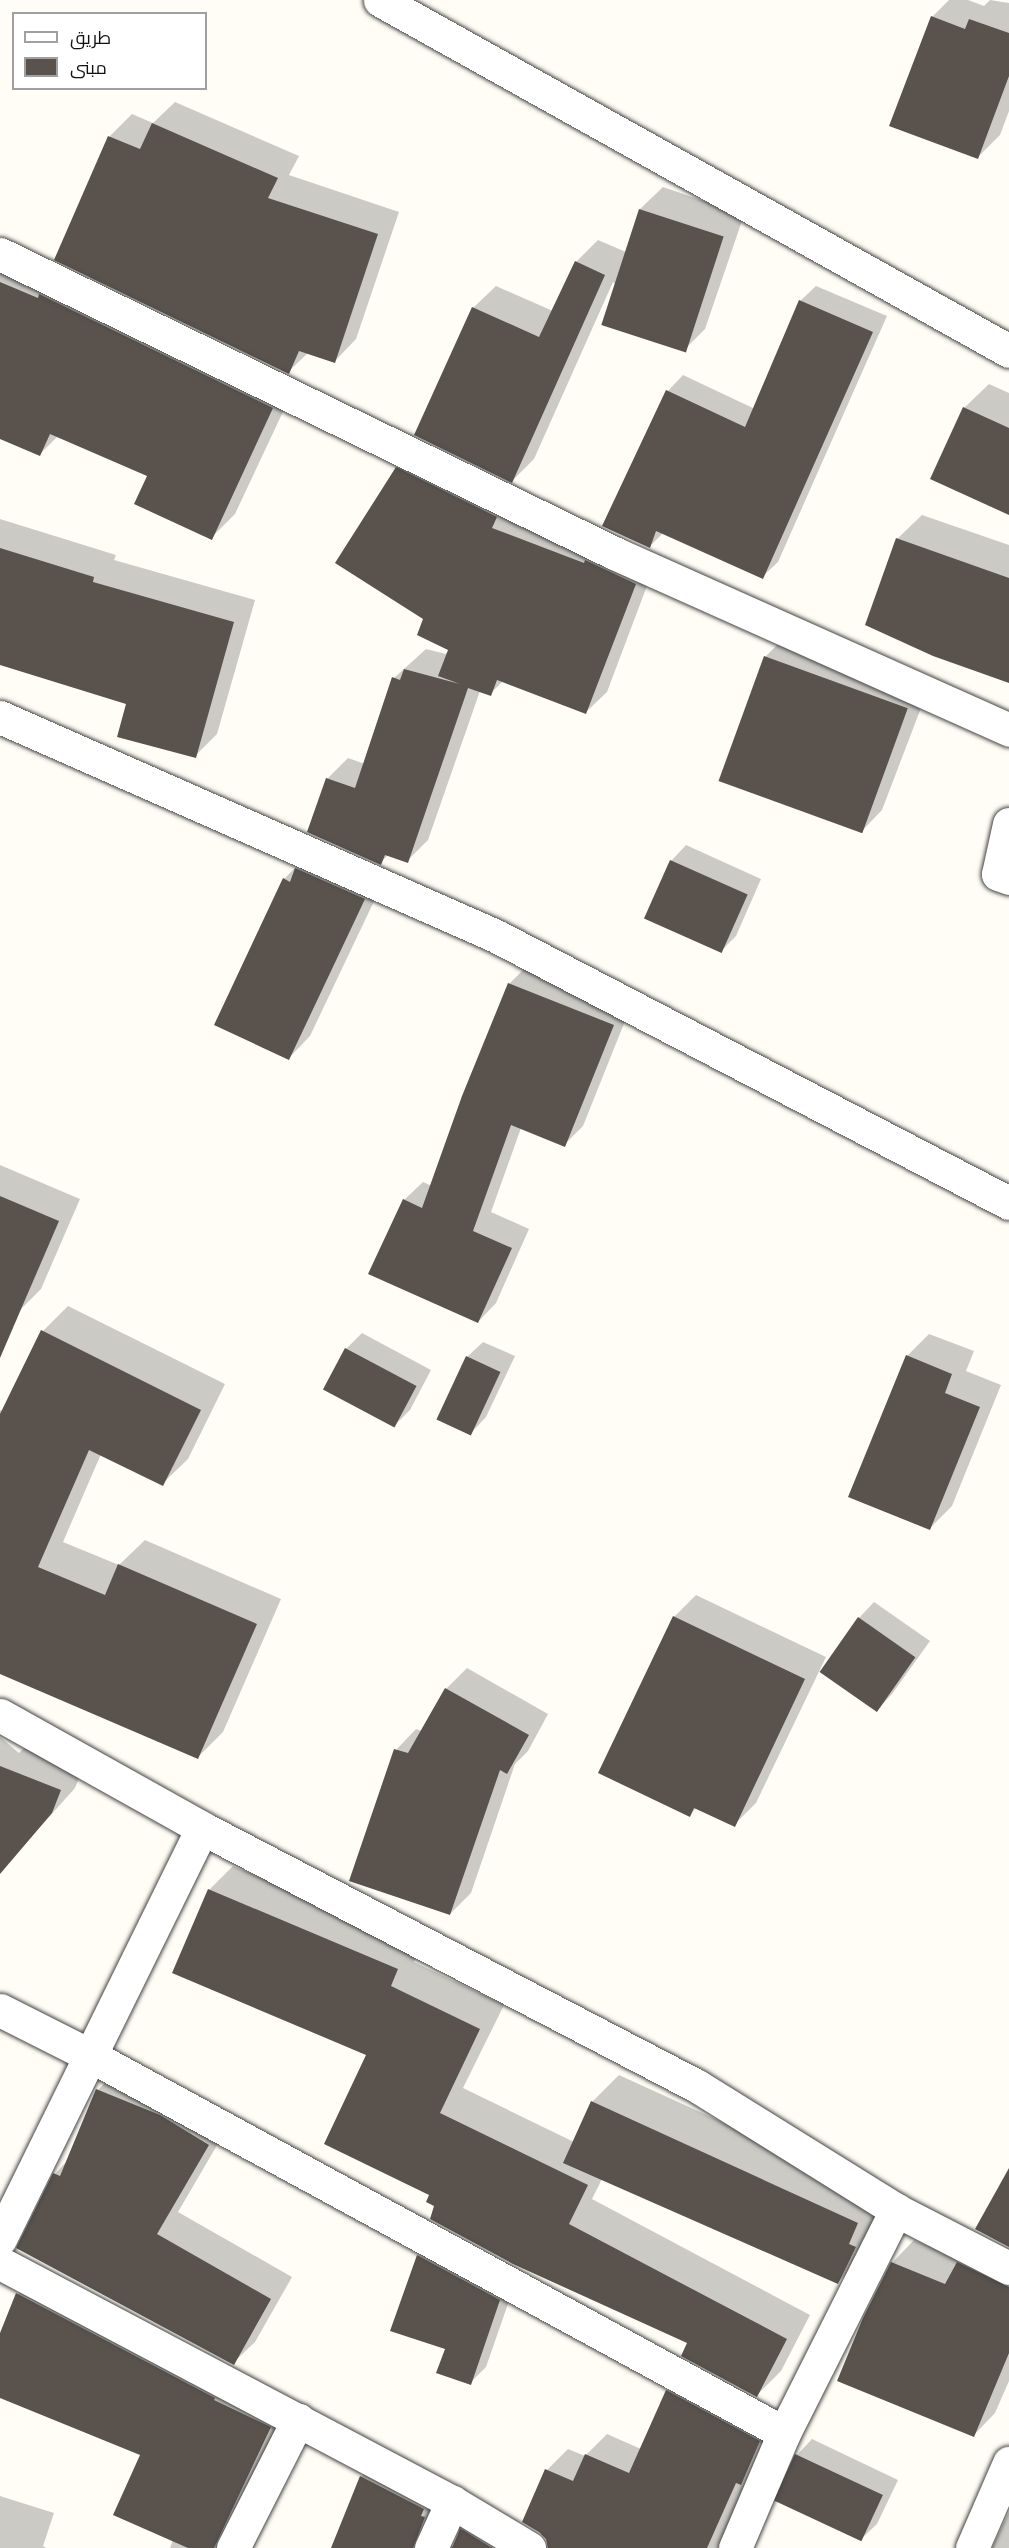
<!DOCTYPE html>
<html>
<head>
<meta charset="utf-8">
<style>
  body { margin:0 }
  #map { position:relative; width:1009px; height:2548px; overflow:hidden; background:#fffdf5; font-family:"Libre Baskerville",Cairo,serif }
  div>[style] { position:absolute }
  .shadow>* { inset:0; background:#0003 }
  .building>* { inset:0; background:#5a524d; transform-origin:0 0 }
  .roads { filter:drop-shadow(0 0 2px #444) drop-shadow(0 0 2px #444) }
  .minor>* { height:33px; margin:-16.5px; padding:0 16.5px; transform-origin:16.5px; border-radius:16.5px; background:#fff }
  span { translate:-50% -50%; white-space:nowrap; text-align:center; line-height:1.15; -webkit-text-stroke:6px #fff; paint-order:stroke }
  .legend { position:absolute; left:12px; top:12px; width:195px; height:78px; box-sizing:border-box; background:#fff; border:2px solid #a0a0a0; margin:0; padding:8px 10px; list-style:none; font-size:18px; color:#111 }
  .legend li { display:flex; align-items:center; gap:12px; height:30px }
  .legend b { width:30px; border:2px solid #a0a0a0 }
</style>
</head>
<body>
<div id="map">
  <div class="shadow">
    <i style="clip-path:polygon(949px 0,968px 0,984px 6px,990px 0,1009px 3px,1009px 111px,1000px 135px,978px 157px,932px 17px)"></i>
    <i style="clip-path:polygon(175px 102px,299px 156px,289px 175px,399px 212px,356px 339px,334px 362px,308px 353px,288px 372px,56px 259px,110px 136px,132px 114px,153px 123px)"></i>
    <i style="clip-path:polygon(663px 187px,744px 215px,705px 329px,683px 351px,613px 282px,534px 459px,512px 481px,473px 308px,496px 286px,553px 311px,576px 262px,598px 240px,626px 252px,640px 209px)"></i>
    <i style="clip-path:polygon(0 248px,296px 384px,235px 514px,211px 538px,149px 475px,58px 436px,40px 454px,0 437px)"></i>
    <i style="clip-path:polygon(816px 286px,887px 316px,778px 562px,762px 577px,663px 533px,649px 547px,668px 391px,683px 375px,755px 409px,800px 301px)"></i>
    <i style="clip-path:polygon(989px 384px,1009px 393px,1009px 513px,964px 408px)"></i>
    <i style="clip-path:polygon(418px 447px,656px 562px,607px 692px,586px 712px,503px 681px,490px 694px,480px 691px,428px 840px,407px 861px,389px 854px,380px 863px,327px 779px,348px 758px,365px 764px,394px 678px,426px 649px,446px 654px,450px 649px,425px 618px,397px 468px)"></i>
    <i style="clip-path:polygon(922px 515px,1009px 545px,1009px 681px,897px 539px)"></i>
    <i style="clip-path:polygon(0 519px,116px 555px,114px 560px,255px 600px,217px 734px,195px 756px,128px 703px,0 663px)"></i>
    <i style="clip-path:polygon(787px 635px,929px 687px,882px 810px,860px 833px,765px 657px)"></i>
    <i style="clip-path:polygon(686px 845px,761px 879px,736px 936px,720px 952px,671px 861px)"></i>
    <i style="clip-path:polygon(306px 857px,386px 876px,310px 1036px,288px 1059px,284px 879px)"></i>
    <i style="clip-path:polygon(528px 965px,631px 1006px,583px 1126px,564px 1145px,521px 1128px,491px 1212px,529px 1229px,496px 1303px,478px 1322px,404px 1200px,423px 1182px,432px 1186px,509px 984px)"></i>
    <i style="clip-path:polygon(0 1165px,80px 1199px,41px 1289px,19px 1311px,0 1303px)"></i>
    <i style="clip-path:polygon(68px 1306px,225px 1384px,188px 1459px,162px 1484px,101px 1454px,63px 1542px,119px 1565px,145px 1540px,281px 1599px,223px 1732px,198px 1757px,0 1672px,0 1410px,3px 1411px,43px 1331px)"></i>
    <i style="clip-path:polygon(362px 1333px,431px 1370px,410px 1410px,394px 1426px,346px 1349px)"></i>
    <i style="clip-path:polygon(929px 1334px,974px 1351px,966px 1371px,1001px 1385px,952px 1506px,930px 1528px,907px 1356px)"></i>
    <i style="clip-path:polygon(483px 1342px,515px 1356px,486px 1417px,471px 1433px,467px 1357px)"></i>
    <i style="clip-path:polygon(696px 1595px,826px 1657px,756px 1803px,734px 1825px,697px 1807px,690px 1815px,674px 1617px)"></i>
    <i style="clip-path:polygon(874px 1602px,930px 1641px,892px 1694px,877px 1710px,859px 1618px)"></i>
    <i style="clip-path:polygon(467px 1668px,548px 1714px,528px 1751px,515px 1764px,471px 1893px,450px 1914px,396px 1750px,416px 1729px,422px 1731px,446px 1689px)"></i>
    <i style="clip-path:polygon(0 1737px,19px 1753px,28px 1744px,84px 1766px,75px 1788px,0 1872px)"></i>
    <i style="clip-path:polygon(233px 1866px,421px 1945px,414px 1962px,504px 2005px,463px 2088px,574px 2142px,592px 2102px,619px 2075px,884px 2196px,865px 2255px,837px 2283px,602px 2179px,592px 2199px,810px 2315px,781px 2371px,757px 2395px,689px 2342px,436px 2205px,368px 2055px,209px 1890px)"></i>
    <i style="clip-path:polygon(119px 2068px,230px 2123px,178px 2212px,292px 2277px,255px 2342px,233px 2363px,55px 2174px,68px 2160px,98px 2090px)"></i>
    <i style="clip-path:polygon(434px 2240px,515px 2284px,486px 2367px,470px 2383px,447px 2349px,392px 2330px,418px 2255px)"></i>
    <i style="clip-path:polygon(914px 2240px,961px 2260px,1009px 2254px,1009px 2381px,995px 2413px,973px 2436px,892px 2263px)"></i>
    <i style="clip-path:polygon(39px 2272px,291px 2405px,224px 2548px,170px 2548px,173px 2540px,142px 2454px,0 2396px,0 2337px,18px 2294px)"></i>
    <i style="clip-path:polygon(688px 2370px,780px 2420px,751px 2474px,718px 2548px,333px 2548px,361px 2477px,382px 2456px,444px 2487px,444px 2544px,453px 2546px,461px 2530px,482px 2509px,548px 2546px,546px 2537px,524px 2521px,547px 2470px,568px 2449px,585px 2456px,607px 2434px,641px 2449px,667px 2391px)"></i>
    <i style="clip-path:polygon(812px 2439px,898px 2480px,877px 2524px,861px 2539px,797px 2455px)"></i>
    <i style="clip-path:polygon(0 2496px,54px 2513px,43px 2546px,46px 2548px,0 2548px)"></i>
    <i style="clip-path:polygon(1009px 2512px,1009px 2548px,992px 2548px)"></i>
  </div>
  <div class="building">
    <i style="clip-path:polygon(931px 16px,965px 29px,969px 19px,1009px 33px,1009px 76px,978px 159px,889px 126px)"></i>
    <i style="clip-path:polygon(152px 123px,278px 178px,268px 198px,378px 234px,335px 363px,299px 351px,289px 374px,54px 260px,108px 136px,140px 149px)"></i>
    <i style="left:639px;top:209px;width:89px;height:122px;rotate:18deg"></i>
    <i style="clip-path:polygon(575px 261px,605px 275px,512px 483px,414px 435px,472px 307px,539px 337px)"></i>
    <i style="clip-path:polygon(0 282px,38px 298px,39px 294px,273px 408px,212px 540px,134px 504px,147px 476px,50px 434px,40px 456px,0 439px)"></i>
    <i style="clip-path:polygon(799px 300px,873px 332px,763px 579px,656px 531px,650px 548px,602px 526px,666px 390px,745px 427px)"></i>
    <i style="clip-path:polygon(963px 407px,1009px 428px,1009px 515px,930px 479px)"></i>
    <i style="clip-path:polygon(396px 467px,497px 517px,492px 528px,584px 563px,585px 560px,636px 584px,586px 714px,497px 680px,491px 696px,468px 688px,408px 863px,385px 855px,381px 865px,307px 832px,326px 778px,355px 788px,392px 677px,400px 680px,404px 669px,460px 684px,438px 676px,448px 650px,417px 635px,423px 619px,335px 563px)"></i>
    <i style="clip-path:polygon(896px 538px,1009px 578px,1009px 683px,933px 656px,865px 625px)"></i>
    <i style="clip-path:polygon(0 548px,94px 577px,93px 582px,234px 622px,196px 758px,117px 737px,126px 704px,0 665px)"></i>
    <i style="left:764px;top:656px;width:153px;height:133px;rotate:20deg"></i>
    <i style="left:670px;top:860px;width:85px;height:64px;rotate:24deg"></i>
    <i style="clip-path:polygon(295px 868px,365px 899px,289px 1060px,214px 1025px,283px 878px,290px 882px)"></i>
    <i style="clip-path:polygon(508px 983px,614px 1025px,565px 1147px,511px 1125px,473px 1231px,512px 1248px,478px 1323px,368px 1274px,403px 1199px,422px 1208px,462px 1096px)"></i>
    <i style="clip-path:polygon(0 1196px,59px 1221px,0 1358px)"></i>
    <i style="clip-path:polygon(41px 1330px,201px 1410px,163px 1486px,89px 1450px,38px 1567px,105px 1595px,118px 1564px,257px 1624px,198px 1759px,0 1674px,0 1414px)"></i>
    <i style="left:345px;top:1348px;width:81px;height:47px;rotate:28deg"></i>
    <i style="clip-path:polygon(906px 1355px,952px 1374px,945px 1393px,980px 1407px,930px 1530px,848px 1497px)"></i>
    <i style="left:466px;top:1356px;width:38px;height:70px;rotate:25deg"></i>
    <i style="clip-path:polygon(673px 1616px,805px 1679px,735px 1827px,694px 1808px,690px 1817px,598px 1773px)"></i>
    <i style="left:858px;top:1617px;width:70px;height:67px;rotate:35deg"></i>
    <i style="clip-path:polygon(445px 1688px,529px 1735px,507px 1774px,500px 1770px,450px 1915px,349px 1881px,394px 1749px,408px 1753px)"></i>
    <i style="clip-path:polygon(0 1766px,61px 1790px,52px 1813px,0 1874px)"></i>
    <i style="clip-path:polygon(208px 1889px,398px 1969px,391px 1986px,480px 2029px,440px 2113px,588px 2185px,569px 2224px,787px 2339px,757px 2397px,681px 2356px,687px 2343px,513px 2264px,430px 2219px,434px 2206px,426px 2202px,429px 2195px,324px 2144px,366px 2055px,172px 1973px)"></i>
    <i style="clip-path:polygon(96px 2089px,160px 2115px,209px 2145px,157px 2234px,271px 2299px,234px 2365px,16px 2248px,53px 2173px,60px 2176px)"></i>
    <i style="clip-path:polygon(591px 2101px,858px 2223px,849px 2244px,856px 2247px,838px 2284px,563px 2163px)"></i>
    <i style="clip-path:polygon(1009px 2168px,1009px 2247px,975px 2229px)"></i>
    <i style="clip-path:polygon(417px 2255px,500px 2300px,471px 2385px,436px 2373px,445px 2349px,390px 2331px)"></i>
    <i style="clip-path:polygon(891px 2262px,945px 2284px,957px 2262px,1009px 2287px,1009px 2353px,974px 2437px,837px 2381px,863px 2318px)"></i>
    <i style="clip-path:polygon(16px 2293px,215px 2398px,214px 2400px,271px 2427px,214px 2548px,188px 2548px,113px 2515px,140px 2455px,0 2398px,0 2333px)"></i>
    <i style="clip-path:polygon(666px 2390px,760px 2441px,741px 2485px,736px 2483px,707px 2548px,548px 2548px,546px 2539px,539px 2532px,522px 2522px,545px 2469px,573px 2481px,585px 2454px,629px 2473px)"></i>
    <i style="left:795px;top:2454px;width:97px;height:51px;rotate:25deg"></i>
    <i style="clip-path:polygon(360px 2476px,424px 2509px,421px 2516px,425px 2517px,413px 2548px,331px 2548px)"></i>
    <i style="clip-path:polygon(460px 2529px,463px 2530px,492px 2548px,452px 2548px)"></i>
  </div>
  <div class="roads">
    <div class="minor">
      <i style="left:380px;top:0;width:720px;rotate:29.16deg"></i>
      <i style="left:0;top:254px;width:683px;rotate:25.96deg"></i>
      <i style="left:614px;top:553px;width:433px;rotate:24.1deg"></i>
      <i style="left:0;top:717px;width:542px;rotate:23.82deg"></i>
      <i style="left:496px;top:936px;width:578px;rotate:27.5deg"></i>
      <i style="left:1009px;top:824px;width:51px;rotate:102.4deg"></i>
      <i style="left:998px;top:874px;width:12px;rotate:20deg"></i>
      <i style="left:0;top:1715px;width:231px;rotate:29.2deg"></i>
      <i style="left:202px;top:1828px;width:558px;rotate:27.53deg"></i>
      <i style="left:697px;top:2086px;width:234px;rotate:31.9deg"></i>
      <i style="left:896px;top:2210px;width:127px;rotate:27.2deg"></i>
      <i style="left:0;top:2010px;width:100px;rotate:26.8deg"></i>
      <i style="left:89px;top:2055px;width:791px;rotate:28.54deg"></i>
      <i style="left:0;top:2239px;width:458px;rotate:-63.8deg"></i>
      <i style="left:0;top:2263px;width:511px;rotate:27.87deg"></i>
      <i style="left:452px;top:2502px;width:90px;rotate:30.9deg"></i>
      <i style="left:233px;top:2548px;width:144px;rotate:-63.1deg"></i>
      <i style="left:431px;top:2548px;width:51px;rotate:-65.5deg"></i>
      <i style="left:735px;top:2548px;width:125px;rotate:-66.9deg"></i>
      <i style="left:784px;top:2433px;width:250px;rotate:-63.3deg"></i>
      <i style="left:972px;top:2548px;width:93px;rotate:-66.5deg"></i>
    </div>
  </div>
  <ul class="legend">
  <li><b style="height:8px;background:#fff"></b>طريق</li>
  <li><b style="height:16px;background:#5a524d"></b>مبنى</li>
  </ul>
</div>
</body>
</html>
